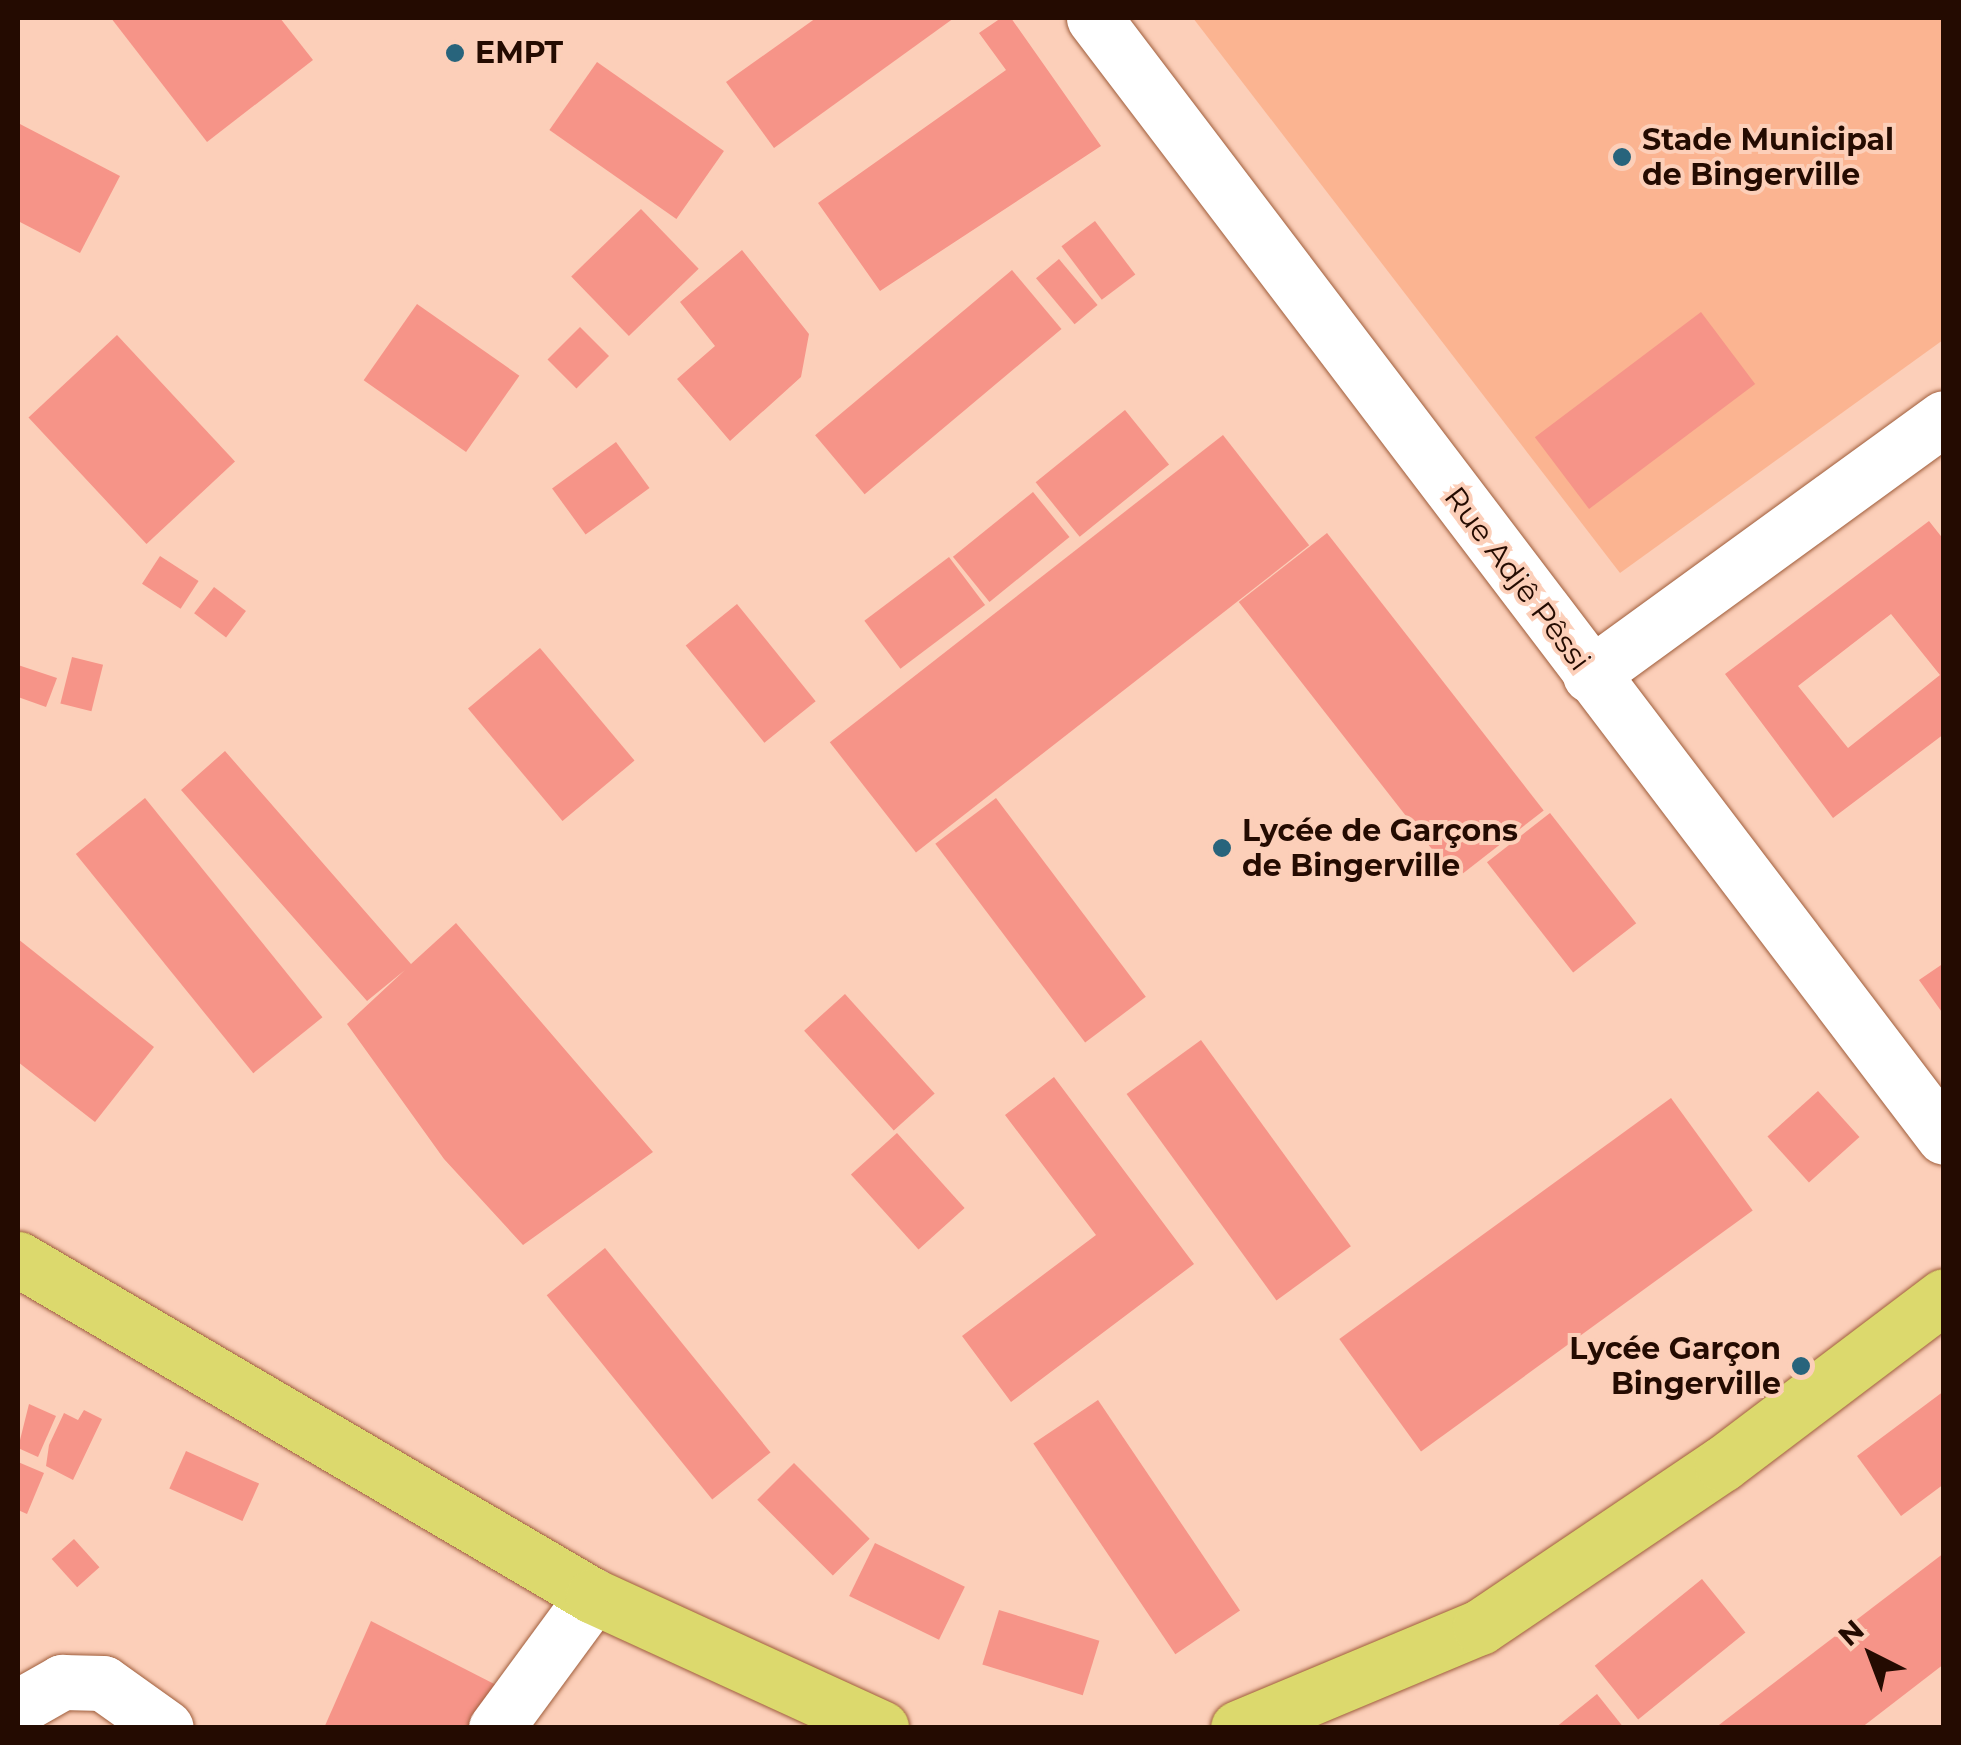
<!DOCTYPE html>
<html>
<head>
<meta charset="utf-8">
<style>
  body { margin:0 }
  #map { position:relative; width:1961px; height:1745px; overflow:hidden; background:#fccfb9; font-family:Montserrat,sans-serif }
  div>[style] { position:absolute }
  .green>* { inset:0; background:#fbb491 }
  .building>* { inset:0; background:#f69488; transform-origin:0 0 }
  .roads { filter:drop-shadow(0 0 2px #9f5d3b) drop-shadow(0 0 2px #9f5d3b) }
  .minor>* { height:55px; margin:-27.5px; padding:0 27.5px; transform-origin:27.5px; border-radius:27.5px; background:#fff }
  .major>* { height:55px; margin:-27.5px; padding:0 27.5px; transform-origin:27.5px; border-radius:27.5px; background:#dcd96d }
  .dots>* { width:28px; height:28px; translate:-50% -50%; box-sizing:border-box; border:5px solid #fccfb9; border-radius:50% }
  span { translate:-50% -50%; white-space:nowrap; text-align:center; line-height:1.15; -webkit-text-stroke:8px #fccfb9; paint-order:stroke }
  .poi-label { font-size:30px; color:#240b01; font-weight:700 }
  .left { translate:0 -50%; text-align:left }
  .right { translate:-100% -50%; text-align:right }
  .street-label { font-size:30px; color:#240b01 }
  .frame { position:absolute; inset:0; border:20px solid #240b01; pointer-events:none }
  .north { position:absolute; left:1821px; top:1605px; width:100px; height:100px; -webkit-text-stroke:8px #fccfb9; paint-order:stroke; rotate:318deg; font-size:28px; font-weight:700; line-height:40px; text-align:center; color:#240b01 }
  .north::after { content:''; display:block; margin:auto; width:35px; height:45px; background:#240b01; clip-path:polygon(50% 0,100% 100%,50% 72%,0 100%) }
</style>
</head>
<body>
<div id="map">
  <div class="green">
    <i style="clip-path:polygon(1193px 18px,1943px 18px,1943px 340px,1620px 573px)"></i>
  </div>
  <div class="building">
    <i style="clip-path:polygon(111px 18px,280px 18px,313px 60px,207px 142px)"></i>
    <i style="clip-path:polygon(816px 18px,954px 18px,774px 148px,726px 82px)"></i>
    <i style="clip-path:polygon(1001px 18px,1011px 18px,1101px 146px,880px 291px,818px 203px,1006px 70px,979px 33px)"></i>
    <i style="left:597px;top:62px;width:155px;height:83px;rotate:35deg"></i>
    <i style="clip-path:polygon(18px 123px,120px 176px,80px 253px,18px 221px)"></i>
    <i style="left:641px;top:209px;width:83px;height:97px;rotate:46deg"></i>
    <i style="left:1095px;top:221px;width:67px;height:42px;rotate:53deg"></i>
    <i style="clip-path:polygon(742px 250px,809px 334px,801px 377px,730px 441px,677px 379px,715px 346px,680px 302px)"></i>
    <i style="left:1059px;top:259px;width:60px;height:30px;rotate:50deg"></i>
    <i style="left:1012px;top:270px;width:77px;height:257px;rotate:50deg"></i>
    <i style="left:417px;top:304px;width:125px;height:93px;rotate:35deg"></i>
    <i style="left:1701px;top:312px;width:90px;height:208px;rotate:53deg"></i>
    <i style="left:580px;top:327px;width:41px;height:46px;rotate:45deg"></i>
    <i style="left:117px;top:335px;width:173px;height:121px;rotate:47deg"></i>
    <i style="left:1125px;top:410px;width:70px;height:115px;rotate:51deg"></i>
    <i style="left:1223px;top:435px;width:140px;height:499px;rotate:52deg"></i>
    <i style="left:616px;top:442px;width:57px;height:79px;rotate:54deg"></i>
    <i style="left:1033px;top:492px;width:58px;height:103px;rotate:51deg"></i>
    <i style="clip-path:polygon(evenodd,1929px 521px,1944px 540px,1944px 734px,1833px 818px,1725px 674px,1929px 521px,1891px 614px,1940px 675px,1848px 748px,1798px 686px,1891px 614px)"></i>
    <i style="left:1327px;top:533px;width:352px;height:112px;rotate:52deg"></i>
    <i style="left:160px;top:556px;width:46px;height:33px;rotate:33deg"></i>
    <i style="left:949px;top:557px;width:60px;height:106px;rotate:53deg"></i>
    <i style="left:214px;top:587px;width:40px;height:33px;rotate:37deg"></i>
    <i style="left:737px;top:604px;width:125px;height:66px;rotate:51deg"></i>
    <i style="left:540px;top:648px;width:147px;height:94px;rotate:50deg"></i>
    <i style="left:72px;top:657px;width:32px;height:48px;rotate:14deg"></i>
    <i style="clip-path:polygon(18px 665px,57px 678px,46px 707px,18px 697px)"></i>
    <i style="clip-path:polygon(225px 751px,411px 964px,456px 923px,653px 1152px,523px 1245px,444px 1159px,347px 1024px,405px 970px,367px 1001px,181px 790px)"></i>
    <i style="left:145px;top:798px;width:282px;height:89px;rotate:51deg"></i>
    <i style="left:996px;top:798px;width:249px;height:76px;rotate:53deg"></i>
    <i style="left:1550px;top:813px;width:140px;height:80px;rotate:52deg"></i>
    <i style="clip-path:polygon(18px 939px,154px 1047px,95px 1122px,18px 1062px)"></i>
    <i style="clip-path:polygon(1944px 963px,1944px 1015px,1919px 980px)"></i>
    <i style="left:845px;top:994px;width:134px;height:55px;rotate:48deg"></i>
    <i style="left:1201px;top:1040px;width:255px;height:92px;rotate:54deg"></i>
    <i style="clip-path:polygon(1054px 1077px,1194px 1264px,1011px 1402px,962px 1336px,1096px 1235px,1005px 1115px)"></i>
    <i style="left:1818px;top:1091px;width:62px;height:68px;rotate:48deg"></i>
    <i style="left:1671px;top:1098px;width:139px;height:410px;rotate:54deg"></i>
    <i style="left:897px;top:1133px;width:101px;height:62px;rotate:48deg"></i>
    <i style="left:605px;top:1248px;width:263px;height:75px;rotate:51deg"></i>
    <i style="clip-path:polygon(1944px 1391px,1944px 1484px,1901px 1516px,1857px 1456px)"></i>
    <i style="left:1098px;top:1400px;width:254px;height:78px;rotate:56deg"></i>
    <i style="clip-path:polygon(29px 1404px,56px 1416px,38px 1457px,18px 1448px)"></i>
    <i style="clip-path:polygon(84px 1410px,102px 1419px,73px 1480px,46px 1466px,49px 1445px,64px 1413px,78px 1420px)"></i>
    <i style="left:186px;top:1451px;width:80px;height:41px;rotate:24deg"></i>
    <i style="clip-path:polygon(18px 1462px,44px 1473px,27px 1514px,18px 1510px)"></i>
    <i style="left:794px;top:1463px;width:107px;height:52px;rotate:45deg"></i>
    <i style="left:74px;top:1539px;width:38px;height:30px;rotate:48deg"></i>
    <i style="left:875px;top:1543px;width:100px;height:59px;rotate:26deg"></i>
    <i style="clip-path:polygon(1944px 1553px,1944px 1664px,1861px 1728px,1715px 1728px)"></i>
    <i style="left:1702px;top:1579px;width:69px;height:138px;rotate:51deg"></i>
    <i style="left:999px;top:1610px;width:105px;height:57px;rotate:17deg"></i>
    <i style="clip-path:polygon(371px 1621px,506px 1690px,481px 1728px,324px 1728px)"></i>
    <i style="clip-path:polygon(1597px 1694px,1624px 1728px,1555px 1728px)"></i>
  </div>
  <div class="roads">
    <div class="minor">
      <i style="left:1094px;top:18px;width:1405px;rotate:52.78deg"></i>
      <i style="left:1590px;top:675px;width:437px;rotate:-36deg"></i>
      <i style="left:18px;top:1707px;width:51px;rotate:-29.6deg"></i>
      <i style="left:62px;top:1682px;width:41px;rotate:1.4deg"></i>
      <i style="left:103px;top:1683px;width:77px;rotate:35.5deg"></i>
      <i style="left:496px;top:1728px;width:164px;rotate:-53.7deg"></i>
    </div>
    <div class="major">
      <i style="left:18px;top:1259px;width:666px;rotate:30.37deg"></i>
      <i style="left:593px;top:1596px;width:317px;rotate:24.6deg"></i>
      <i style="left:1238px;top:1728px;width:262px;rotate:-22.7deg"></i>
      <i style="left:1480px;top:1627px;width:292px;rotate:-34deg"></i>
      <i style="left:1722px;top:1464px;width:278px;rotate:-37.1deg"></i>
    </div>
  </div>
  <div class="dots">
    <i style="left:455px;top:53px;background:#28647c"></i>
    <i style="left:1622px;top:157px;background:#28647c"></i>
    <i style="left:1222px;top:848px;background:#28647c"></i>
    <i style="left:1801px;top:1366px;background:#28647c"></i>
  </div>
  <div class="poi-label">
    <span class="left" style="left:475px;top:53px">EMPT</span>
    <span class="left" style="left:1642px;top:157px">Stade Municipal<br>de Bingerville</span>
    <span class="left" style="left:1242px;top:848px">Lycée de Garçons<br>de Bingerville</span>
    <span class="right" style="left:1781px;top:1366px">Lycée Garçon<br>Bingerville</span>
  </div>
  <div class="street-label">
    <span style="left:1517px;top:579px;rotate:53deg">Rue Adjê Pêssi</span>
  </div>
  <div class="frame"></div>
  <div class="north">N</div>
</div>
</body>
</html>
